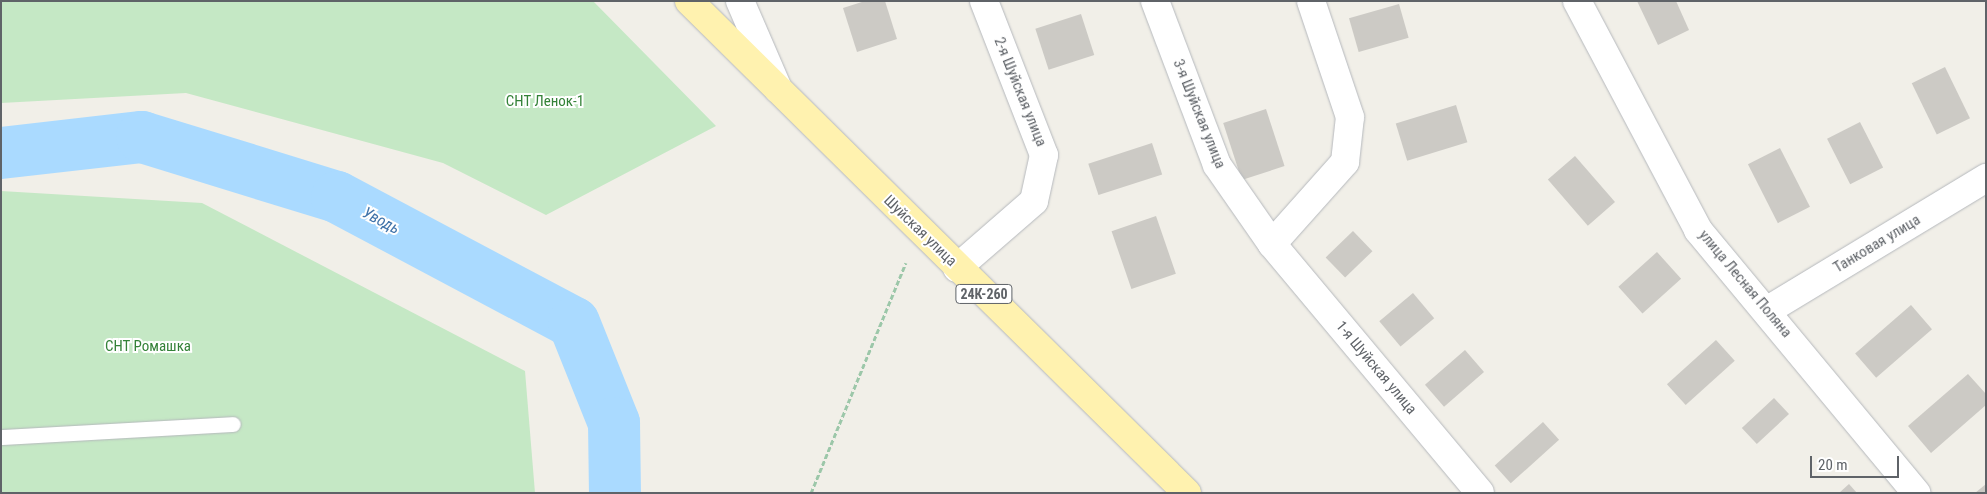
<!DOCTYPE html>
<html>
<head>
<meta charset="utf-8">
<style>
  body { margin:0 }
  #map { position:relative; width:1987px; height:494px; overflow:hidden; background:#f1efe8; font-family:"Roboto Condensed",sans-serif }
  div>[style] { position:absolute }
  .green>* { inset:0; background:#c5e8c5 }
  .river>* { height:52px; margin:-26px; padding:0 26px; transform-origin:26px; border-radius:26px; background:#aadaff }
  .building>* { inset:0; background:#cccac5; transform-origin:0 0 }
  .path>* { height:3px; margin-top:-1.5px; transform-origin:0; background:repeating-linear-gradient(90deg,#9cc7a9 0 5px,transparent 0 7.5px) }
  .roads { filter:drop-shadow(0 0 1px #b5b8bc) drop-shadow(0 0 1px #b5b8bc) }
  .lane>* { height:15px; margin:-7.5px; padding:0 7.5px; transform-origin:7.5px; border-radius:7.5px; background:#fff }
  .street>* { height:28px; margin:-14px; padding:0 14px; transform-origin:14px; border-radius:14px; background:#fff }
  .secondary>* { height:28px; margin:-14px; padding:0 14px; transform-origin:14px; border-radius:14px; background:#fff }
  .primary>* { height:28px; margin:-14px; padding:0 14px; transform-origin:14px; border-radius:14px; background:#fff2af }
  span { translate:-50% -50%; white-space:nowrap; text-align:center; line-height:1.15; -webkit-text-stroke:4px #fff; paint-order:stroke }
  .shield-label span { padding:1px 4px; background:#fff; border:1px solid; border-radius:4px; -webkit-text-stroke-width:0 }
  .shield-label { font-size:14px; color:#5f6368; font-weight:700 }
  .street-label { font-size:15px; color:#5f6368 }
  .park-label { font-size:15px; color:#348238 }
  .water-label { font-size:16px; color:#4174aa; font-style:italic }
  .frame { position:absolute; inset:0; border:2px solid #5f6368; pointer-events:none }
  .scale { position:absolute; left:1810px; top:456px; width:89px; height:22px; box-sizing:border-box; border:2px solid #5f6368; border-top:0; padding-left:6px; font-size:15px; line-height:18px; white-space:nowrap; color:#5f6368; -webkit-text-stroke:4px #fff; paint-order:stroke }
</style>
</head>
<body>
<div id="map">
  <div class="green">
    <i style="clip-path:polygon(1px 1px,593px 1px,716px 126px,546px 215px,443px 163px,186px 93px,1px 103px)"></i>
    <i style="clip-path:polygon(1px 191px,202px 203px,525px 371px,535px 493px,1px 493px)"></i>
  </div>
  <div class="river">
    <i style="left:1px;top:153px;width:142px;rotate:-6.5deg"></i>
    <i style="left:142px;top:137px;width:204px;rotate:17.1deg"></i>
    <i style="left:337px;top:197px;width:268px;rotate:28deg"></i>
    <i style="left:574px;top:323px;width:108px;rotate:68.2deg"></i>
    <i style="left:614px;top:423px;width:70px;rotate:89.2deg"></i>
  </div>
  <div class="building">
    <i style="clip-path:polygon(865px 1px,885px 1px,897px 39px,857px 52px,843px 8px)"></i>
    <i style="clip-path:polygon(1637px 1px,1676px 1px,1689px 30px,1658px 45px)"></i>
    <i style="left:1399px;top:4px;width:35px;height:52px;rotate:74deg"></i>
    <i style="left:1081px;top:14px;width:43px;height:48px;rotate:72deg"></i>
    <i style="left:1945px;top:67px;width:57px;height:37px;rotate:64deg"></i>
    <i style="left:1456px;top:105px;width:39px;height:63px;rotate:73deg"></i>
    <i style="left:1266px;top:109px;width:60px;height:45px;rotate:72deg"></i>
    <i style="left:1860px;top:122px;width:51px;height:37px;rotate:63deg"></i>
    <i style="left:1152px;top:143px;width:33px;height:67px;rotate:72deg"></i>
    <i style="left:1780px;top:148px;width:66px;height:36px;rotate:63deg"></i>
    <i style="left:1575px;top:156px;width:61px;height:36px;rotate:49deg"></i>
    <i style="left:1156px;top:216px;width:61px;height:47px;rotate:71deg"></i>
    <i style="left:1353px;top:231px;width:28px;height:38px;rotate:46deg"></i>
    <i style="left:1657px;top:252px;width:36px;height:52px;rotate:48deg"></i>
    <i style="left:1413px;top:293px;width:33px;height:44px;rotate:50deg"></i>
    <i style="left:1911px;top:305px;width:32px;height:74px;rotate:49deg"></i>
    <i style="left:1716px;top:340px;width:28px;height:66px;rotate:48deg"></i>
    <i style="left:1465px;top:350px;width:29px;height:53px;rotate:49deg"></i>
    <i style="clip-path:polygon(1968px 374px,1986px 394px,1986px 405px,1931px 453px,1908px 426px)"></i>
    <i style="left:1774px;top:398px;width:22px;height:44px;rotate:47deg"></i>
    <i style="left:1543px;top:422px;width:24px;height:65px;rotate:48deg"></i>
    <i style="clip-path:polygon(1849px 484px,1857px 493px,1839px 493px)"></i>
    <i style="clip-path:polygon(1986px 484px,1986px 493px,1975px 493px)"></i>
  </div>
  <div class="path">
    <i style="left:811px;top:493px;width:249px;rotate:-67.6deg"></i>
  </div>
  <div class="roads">
    <div class="lane">
      <i style="left:1px;top:437px;width:232px;rotate:-3.2deg"></i>
    </div>
    <div class="street">
      <i style="left:1155px;top:1px;width:175px;rotate:69.3deg"></i>
      <i style="left:1217px;top:165px;width:96px;rotate:55.2deg"></i>
      <i style="left:1272px;top:244px;width:324px;rotate:50.1deg"></i>
      <i style="left:1577px;top:1px;width:259px;rotate:62.1deg"></i>
      <i style="left:1698px;top:230px;width:342px;rotate:50.3deg"></i>
      <i style="left:1272px;top:244px;width:110px;rotate:-48.3deg"></i>
      <i style="left:1345px;top:162px;width:45px;rotate:-83.7deg"></i>
      <i style="left:1350px;top:117px;width:122px;rotate:-108.6deg"></i>
      <i style="left:957px;top:268px;width:102px;rotate:-41deg"></i>
      <i style="left:1034px;top:201px;width:47px;rotate:-77.7deg"></i>
      <i style="left:1044px;top:155px;width:165px;rotate:-111.3deg"></i>
      <i style="left:1768px;top:310px;width:255px;rotate:-31.2deg"></i>
    </div>
    <div class="secondary">
      <i style="left:740px;top:1px;width:96px;rotate:66.6deg"></i>
    </div>
    <div class="primary">
      <i style="left:689px;top:1px;width:700px;rotate:44.65deg"></i>
    </div>
  </div>
  <div class="shield-label">
    <span style="left:984px;top:294px">24К-260</span>
  </div>
  <div class="street-label">
    <span style="left:1020px;top:92px;rotate:68deg">2-я Шуйская улица</span>
    <span style="left:1199px;top:114px;rotate:68deg">3-я Шуйская улица</span>
    <span style="left:920px;top:231px;rotate:44deg">Шуйская улица</span>
    <span style="left:1877px;top:244px;rotate:-31deg">Танковая улица</span>
    <span style="left:1745px;top:284px;rotate:50deg">улица Лесная Поляна</span>
    <span style="left:1376px;top:368px;rotate:50deg">1-я Шуйская улица</span>
  </div>
  <div class="park-label">
    <span style="left:545px;top:102px">СНТ Ленок-1</span>
    <span style="left:148px;top:347px">СНТ Ромашка</span>
  </div>
  <div class="water-label">
    <span style="left:381px;top:221px;rotate:28deg">Уводь</span>
  </div>
  <div class="frame"></div>
  <div class="scale">20 m</div>
</div>
</body>
</html>
